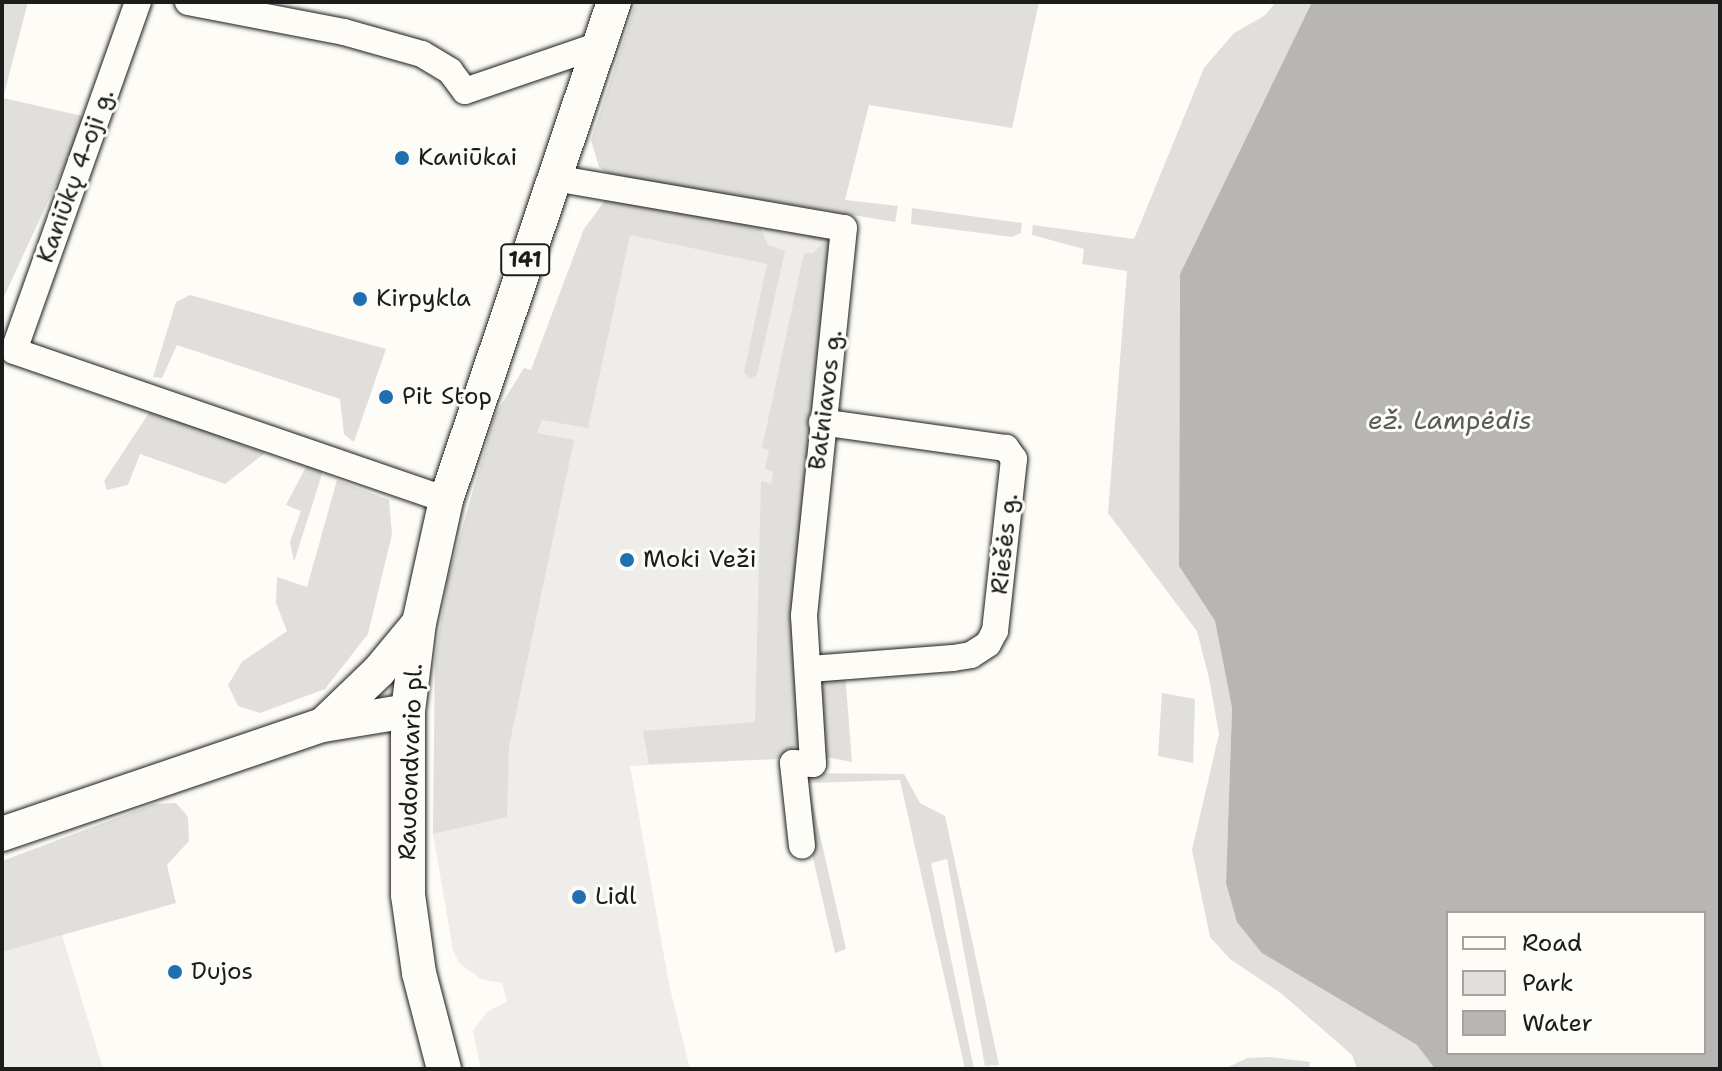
<!DOCTYPE html>
<html>
<head>
<meta charset="utf-8">
<style>
  body { margin:0 }
  #map { position:relative; width:1722px; height:1071px; overflow:hidden; background:#fdfcf7; font-family:"Shantell Sans",sans-serif }
  div>[style] { position:absolute }
  .built>* { inset:0; background:#eeede9 }
  .green>* { inset:0; background:#e0dfdb }
  .water>* { inset:0; background:#b7b6b2 }
  .roads { filter:drop-shadow(0 0 2px #1c1c1c) drop-shadow(0 0 2px #1c1c1c) }
  .minor>* { height:26px; margin:-13px; padding:0 13px; transform-origin:13px; border-radius:13px; background:#fdfcf7 }
  .major>* { height:34px; margin:-17px; padding:0 17px; transform-origin:17px; border-radius:17px; background:#fdfcf7 }
  .dots>* { width:22px; height:22px; translate:-50% -50%; box-sizing:border-box; border:4px solid #fdfcf7; border-radius:50% }
  span { translate:-50% -50%; white-space:nowrap; text-align:center; line-height:1.15; -webkit-text-stroke:6px #fdfcf7; paint-order:stroke }
  .shield-label span { padding:2px 6px; background:#fdfcf7; border:2px solid; border-radius:6px; -webkit-text-stroke-width:0 }
  .shield-label { font-size:22px; color:#1c1c1c; font-weight:700 }
  .poi-label { font-size:24px; color:#1c1c1c }
  .left { translate:0 -50%; text-align:left }
  .street-label { font-size:24px; color:#1c1c1c }
  .water-label { font-size:26px; color:#5a5a58; font-style:italic }
  .frame { position:absolute; inset:0; border:4px solid #1c1c1c; pointer-events:none }
  .legend { position:absolute; left:1446px; top:911px; width:260px; height:144px; box-sizing:border-box; background:#fdfcf7; border:2px solid #a3a29f; margin:0; padding:10px 14px; list-style:none; font-size:24px; color:#1c1c1c }
  .legend li { display:flex; align-items:center; gap:16px; height:40px }
  .legend b { width:40px; border:2px solid #a3a29f }
</style>
</head>
<body>
<div id="map">
  <div class="built">
    <i style="clip-path:polygon(607px 198px,817px 230px,829px 240px,777px 759px,630px 766px,669px 984px,690px 1069px,481px 1069px,473px 1031px,487px 1012px,507px 1002px,502px 983px,481px 979px,459px 963px,453px 950px,433px 834px,435px 659px,448px 578px,495px 415px,524px 368px,531px 370px,584px 229px)"></i>
    <i style="clip-path:polygon(62px 935px,103px 1069px,2px 1069px,2px 952px)"></i>
  </div>
  <div class="green">
    <i style="clip-path:polygon(2px 2px,28px 2px,3px 98px,87px 117px,2px 301px)"></i>
    <i style="clip-path:polygon(636px 2px,1039px 2px,1012px 128px,869px 105px,845px 200px,898px 206px,895px 222px,610px 175px,599px 167px,591px 140px)"></i>
    <i style="clip-path:polygon(1276px 2px,1312px 2px,1180px 274px,1179px 566px,1215px 621px,1232px 708px,1226px 883px,1363px 1012px,1417px 1045px,1435px 1069px,1357px 1069px,1352px 1055px,1282px 994px,1230px 959px,1210px 937px,1192px 850px,1219px 734px,1209px 678px,1197px 631px,1108px 513px,1127px 271px,1082px 264px,1084px 249px,1032px 235px,1033px 225px,1134px 239px,1204px 68px,1234px 33px,1264px 16px)"></i>
    <i style="clip-path:polygon(607px 198px,758px 222px,768px 245px,785px 251px,757px 375px,749px 379px,744px 372px,767px 264px,630px 235px,588px 428px,542px 420px,537px 433px,574px 440px,509px 746px,507px 817px,433px 834px,435px 659px,448px 578px,495px 415px,524px 368px,531px 370px,584px 229px)"></i>
    <i style="clip-path:polygon(912px 208px,1022px 223px,1021px 233px,1012px 237px,911px 224px)"></i>
    <i style="clip-path:polygon(811px 233px,829px 240px,800px 744px,777px 759px,649px 764px,643px 731px,755px 722px,761px 481px,771px 484px,773px 472px,765px 468px,769px 450px,762px 448px,804px 253px,813px 253px,824px 242px,807px 238px)"></i>
    <i style="clip-path:polygon(190px 295px,386px 349px,354px 442px,344px 434px,340px 399px,177px 345px,162px 378px,153px 377px,176px 302px)"></i>
    <i style="clip-path:polygon(151px 410px,265px 453px,225px 484px,140px 454px,128px 485px,107px 490px,104px 481px)"></i>
    <i style="clip-path:polygon(308px 463px,323px 471px,294px 562px,290px 542px,301px 511px,286px 505px)"></i>
    <i style="clip-path:polygon(337px 480px,389px 500px,392px 534px,368px 634px,325px 689px,260px 713px,238px 706px,228px 685px,242px 662px,287px 631px,276px 603px,277px 577px,307px 587px)"></i>
    <i style="clip-path:polygon(845px 673px,852px 762px,826px 757px,820px 748px,817px 693px,822px 678px)"></i>
    <i style="clip-path:polygon(1162px 693px,1195px 699px,1193px 763px,1158px 756px)"></i>
    <i style="clip-path:polygon(804px 773px,904px 774px,920px 803px,945px 816px,999px 1065px,985px 1066px,947px 859px,931px 863px,974px 1069px,965px 1069px,900px 780px,808px 783px,846px 949px,835px 953px,799px 798px)"></i>
    <i style="clip-path:polygon(176px 803px,188px 817px,189px 841px,167px 865px,176px 903px,2px 952px,2px 861px,154px 804px)"></i>
    <i style="clip-path:polygon(1269px 1057px,1310px 1062px,1309px 1069px,1224px 1069px,1247px 1058px)"></i>
  </div>
  <div class="water">
    <i style="clip-path:polygon(evenodd,1312px 2px,1720px 2px,1720px 1069px,1435px 1069px,1417px 1045px,1262px 953px,1237px 922px,1226px 883px,1232px 708px,1215px 621px,1179px 566px,1180px 274px,1312px 2px,1448px 913px,1704px 913px,1704px 1053px,1448px 1053px,1448px 913px)"></i>
  </div>
  <div class="roads">
    <div class="minor">
      <i style="left:138px;top:2px;width:370px;rotate:109.6deg"></i>
      <i style="left:14px;top:351px;width:457px;rotate:19deg"></i>
      <i style="left:188px;top:2px;width:159px;rotate:10.9deg"></i>
      <i style="left:344px;top:32px;width:81px;rotate:15.8deg"></i>
      <i style="left:422px;top:54px;width:33px;rotate:31deg"></i>
      <i style="left:450px;top:71px;width:25px;rotate:53deg"></i>
      <i style="left:465px;top:91px;width:142px;rotate:-18.9deg"></i>
      <i style="left:554px;top:178px;width:294px;rotate:9.8deg"></i>
      <i style="left:844px;top:228px;width:390px;rotate:95.9deg"></i>
      <i style="left:804px;top:616px;width:148px;rotate:86.5deg"></i>
      <i style="left:813px;top:764px;width:20px;rotate:-177deg"></i>
      <i style="left:793px;top:763px;width:83px;rotate:83.8deg"></i>
      <i style="left:810px;top:669px;width:143px;rotate:-4.4deg"></i>
      <i style="left:953px;top:658px;width:18px;rotate:-9deg"></i>
      <i style="left:971px;top:655px;width:20px;rotate:-33deg"></i>
      <i style="left:988px;top:644px;width:15px;rotate:-62deg"></i>
      <i style="left:995px;top:631px;width:173px;rotate:-83.7deg"></i>
      <i style="left:1014px;top:459px;width:14px;rotate:-126deg"></i>
      <i style="left:1006px;top:448px;width:186px;rotate:-172deg"></i>
    </div>
    <div class="major">
      <i style="left:326px;top:722px;width:74px;rotate:-43.9deg"></i>
      <i style="left:379px;top:671px;width:61px;rotate:-50.3deg"></i>
      <i style="left:2px;top:834px;width:339px;rotate:-18.8deg"></i>
      <i style="left:323px;top:725px;width:86px;rotate:-9.4deg"></i>
      <i style="left:444px;top:1069px;width:99px;rotate:-104.6deg"></i>
      <i style="left:419px;top:973px;width:79px;rotate:-98deg"></i>
      <i style="left:408px;top:895px;width:184px;rotate:-90deg"></i>
      <i style="left:408px;top:711px;width:89px;rotate:-82.9deg"></i>
      <i style="left:419px;top:623px;width:126px;rotate:-77.6deg"></i>
      <i style="left:446px;top:500px;width:526px;rotate:-71.36deg"></i>
    </div>
  </div>
  <div class="dots">
    <i style="left:402px;top:158px;background:#1f6fb2"></i>
    <i style="left:360px;top:299px;background:#1f6fb2"></i>
    <i style="left:386px;top:397px;background:#1f6fb2"></i>
    <i style="left:627px;top:560px;background:#1f6fb2"></i>
    <i style="left:579px;top:897px;background:#1f6fb2"></i>
    <i style="left:175px;top:972px;background:#1f6fb2"></i>
  </div>
  <div class="shield-label">
    <span style="left:525px;top:260px">141</span>
  </div>
  <div class="poi-label">
    <span class="left" style="left:418px;top:158px">Kaniūkai</span>
    <span class="left" style="left:376px;top:299px">Kirpykla</span>
    <span class="left" style="left:402px;top:397px">Pit Stop</span>
    <span class="left" style="left:643px;top:560px">Moki Veži</span>
    <span class="left" style="left:595px;top:897px">Lidl</span>
    <span class="left" style="left:191px;top:972px">Dujos</span>
  </div>
  <div class="street-label">
    <span style="left:76px;top:176px;rotate:-70deg">Kaniūkų 4-oji g.</span>
    <span style="left:826px;top:400px;rotate:-83deg">Batniavos g.</span>
    <span style="left:1005px;top:544px;rotate:-84deg">Riešės g.</span>
    <span style="left:411px;top:762px;rotate:-88deg">Raudondvario pl.</span>
  </div>
  <div class="water-label">
    <span style="left:1450px;top:420px">ež. Lampėdis</span>
  </div>
  <div class="frame"></div>
  <ul class="legend">
  <li><b style="height:10px;background:#fdfcf7"></b>Road</li>
  <li><b style="height:22px;background:#e0dfdb"></b>Park</li>
  <li><b style="height:22px;background:#b7b6b2"></b>Water</li>
  </ul>
</div>
</body>
</html>
